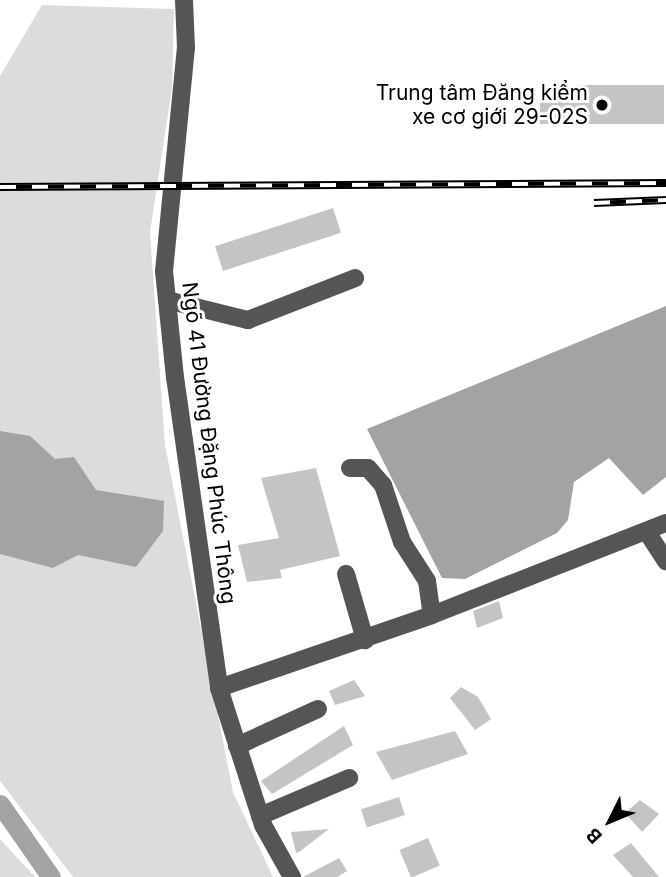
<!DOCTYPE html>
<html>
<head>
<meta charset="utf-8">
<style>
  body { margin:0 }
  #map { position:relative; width:666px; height:877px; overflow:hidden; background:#fff; font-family:Inter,sans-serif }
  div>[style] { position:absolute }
  .green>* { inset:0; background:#dcdcdc }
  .water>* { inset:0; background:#a3a3a3 }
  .canal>* { height:19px; margin:-9.5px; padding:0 9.5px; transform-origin:9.5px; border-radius:9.5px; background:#a3a3a3 }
  .building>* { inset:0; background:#c4c4c4; transform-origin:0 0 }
  .minor>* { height:18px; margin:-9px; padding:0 9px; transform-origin:9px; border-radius:9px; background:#555 }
  .rail>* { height:8px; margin-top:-4px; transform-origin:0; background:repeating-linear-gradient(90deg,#fff 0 16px,#000 0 32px); box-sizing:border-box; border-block:2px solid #000 }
  .dots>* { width:19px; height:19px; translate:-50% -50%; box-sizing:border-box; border:4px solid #fff; border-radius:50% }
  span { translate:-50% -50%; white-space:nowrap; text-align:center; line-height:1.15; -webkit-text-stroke:6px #fff; paint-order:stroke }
  .poi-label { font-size:21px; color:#000 }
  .right { translate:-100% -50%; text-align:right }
  .street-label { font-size:21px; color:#000 }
  .north { position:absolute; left:575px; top:786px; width:70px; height:70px; -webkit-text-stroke:5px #fff; paint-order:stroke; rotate:227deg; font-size:19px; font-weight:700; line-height:28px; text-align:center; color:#000 }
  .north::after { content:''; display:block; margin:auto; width:24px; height:32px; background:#000; clip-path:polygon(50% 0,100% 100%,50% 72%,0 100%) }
</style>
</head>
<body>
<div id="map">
  <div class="green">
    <i style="clip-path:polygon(42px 5px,174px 9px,172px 88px,150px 232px,165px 445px,233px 792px,273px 877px,73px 877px,0 781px,0 76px)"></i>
    <i style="clip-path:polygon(0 839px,35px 877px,0 877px)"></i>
  </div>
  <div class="water">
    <i style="clip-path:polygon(666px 306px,666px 477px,643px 495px,609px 458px,574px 482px,568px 520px,557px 533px,465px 579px,442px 578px,367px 429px)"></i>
    <i style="clip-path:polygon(0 431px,30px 436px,55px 459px,74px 457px,96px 490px,164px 501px,163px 531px,136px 567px,78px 555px,53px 568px,0 554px)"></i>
  </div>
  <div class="canal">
    <i style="left:0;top:804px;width:89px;rotate:55.1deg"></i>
  </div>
  <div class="building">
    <i style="left:664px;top:85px;width:39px;height:124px;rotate:90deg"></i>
    <i style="left:333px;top:208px;width:26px;height:124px;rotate:72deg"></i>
    <i style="clip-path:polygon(316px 468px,340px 556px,280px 570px,282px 578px,247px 582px,238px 545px,279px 538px,261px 478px)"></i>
    <i style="clip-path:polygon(499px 601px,503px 618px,477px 628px,473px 611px)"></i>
    <i style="clip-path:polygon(354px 680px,365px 696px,335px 705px,329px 691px)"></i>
    <i style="clip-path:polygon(461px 687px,478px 697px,491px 719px,475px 730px,450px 698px)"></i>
    <i style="clip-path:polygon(344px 726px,353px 745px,272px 794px,261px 781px)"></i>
    <i style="clip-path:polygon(455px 731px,468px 754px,392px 780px,376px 752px)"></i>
    <i style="left:399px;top:797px;width:19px;height:40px;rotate:72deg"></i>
    <i style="clip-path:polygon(640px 800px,659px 814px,642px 832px,625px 813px)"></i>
    <i style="clip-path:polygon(329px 829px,299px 852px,296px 853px,291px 832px)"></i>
    <i style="left:428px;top:838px;width:30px;height:31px;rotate:67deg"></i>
    <i style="clip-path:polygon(631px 843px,659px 877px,633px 877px,613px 855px)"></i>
    <i style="clip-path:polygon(339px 858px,347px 871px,337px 877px,303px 877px)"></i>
  </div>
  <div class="minor">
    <i style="left:184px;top:0;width:47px;rotate:87.6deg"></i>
    <i style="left:186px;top:47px;width:225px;rotate:95.6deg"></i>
    <i style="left:164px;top:271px;width:107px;rotate:84.1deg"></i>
    <i style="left:175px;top:377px;width:314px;rotate:81.9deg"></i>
    <i style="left:219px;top:688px;width:144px;rotate:72.2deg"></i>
    <i style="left:263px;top:825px;width:60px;rotate:60.9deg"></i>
    <i style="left:167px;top:300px;width:83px;rotate:13.9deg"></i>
    <i style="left:248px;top:320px;width:115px;rotate:-21.4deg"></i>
    <i style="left:350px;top:468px;width:18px"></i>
    <i style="left:368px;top:468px;width:23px;rotate:49deg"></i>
    <i style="left:383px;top:485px;width:60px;rotate:71.6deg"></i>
    <i style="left:402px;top:542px;width:46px;rotate:57.3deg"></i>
    <i style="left:427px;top:581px;width:34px;rotate:82deg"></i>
    <i style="left:647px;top:532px;width:35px;rotate:57deg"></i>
    <i style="left:346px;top:574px;width:69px;rotate:73.9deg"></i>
    <i style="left:219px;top:688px;width:225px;rotate:-18.9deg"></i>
    <i style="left:432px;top:615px;width:251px;rotate:-21.5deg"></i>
    <i style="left:237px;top:746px;width:89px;rotate:-24.6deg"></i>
    <i style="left:260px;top:816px;width:97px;rotate:-23.1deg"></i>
  </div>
  <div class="rail">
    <i style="left:0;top:187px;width:666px;rotate:-0.34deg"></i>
    <i style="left:594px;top:203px;width:72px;rotate:-2.4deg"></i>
  </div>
  <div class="dots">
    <i style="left:602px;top:105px;background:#000"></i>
  </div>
  <div class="poi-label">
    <span class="right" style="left:588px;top:105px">Trung tâm Đăng kiểm<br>xe cơ giới 29-02S</span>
  </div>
  <div class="street-label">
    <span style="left:209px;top:443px;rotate:83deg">Ngõ 41 Đường Đặng Phúc Thông</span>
  </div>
  <div class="north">B</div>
</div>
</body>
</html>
